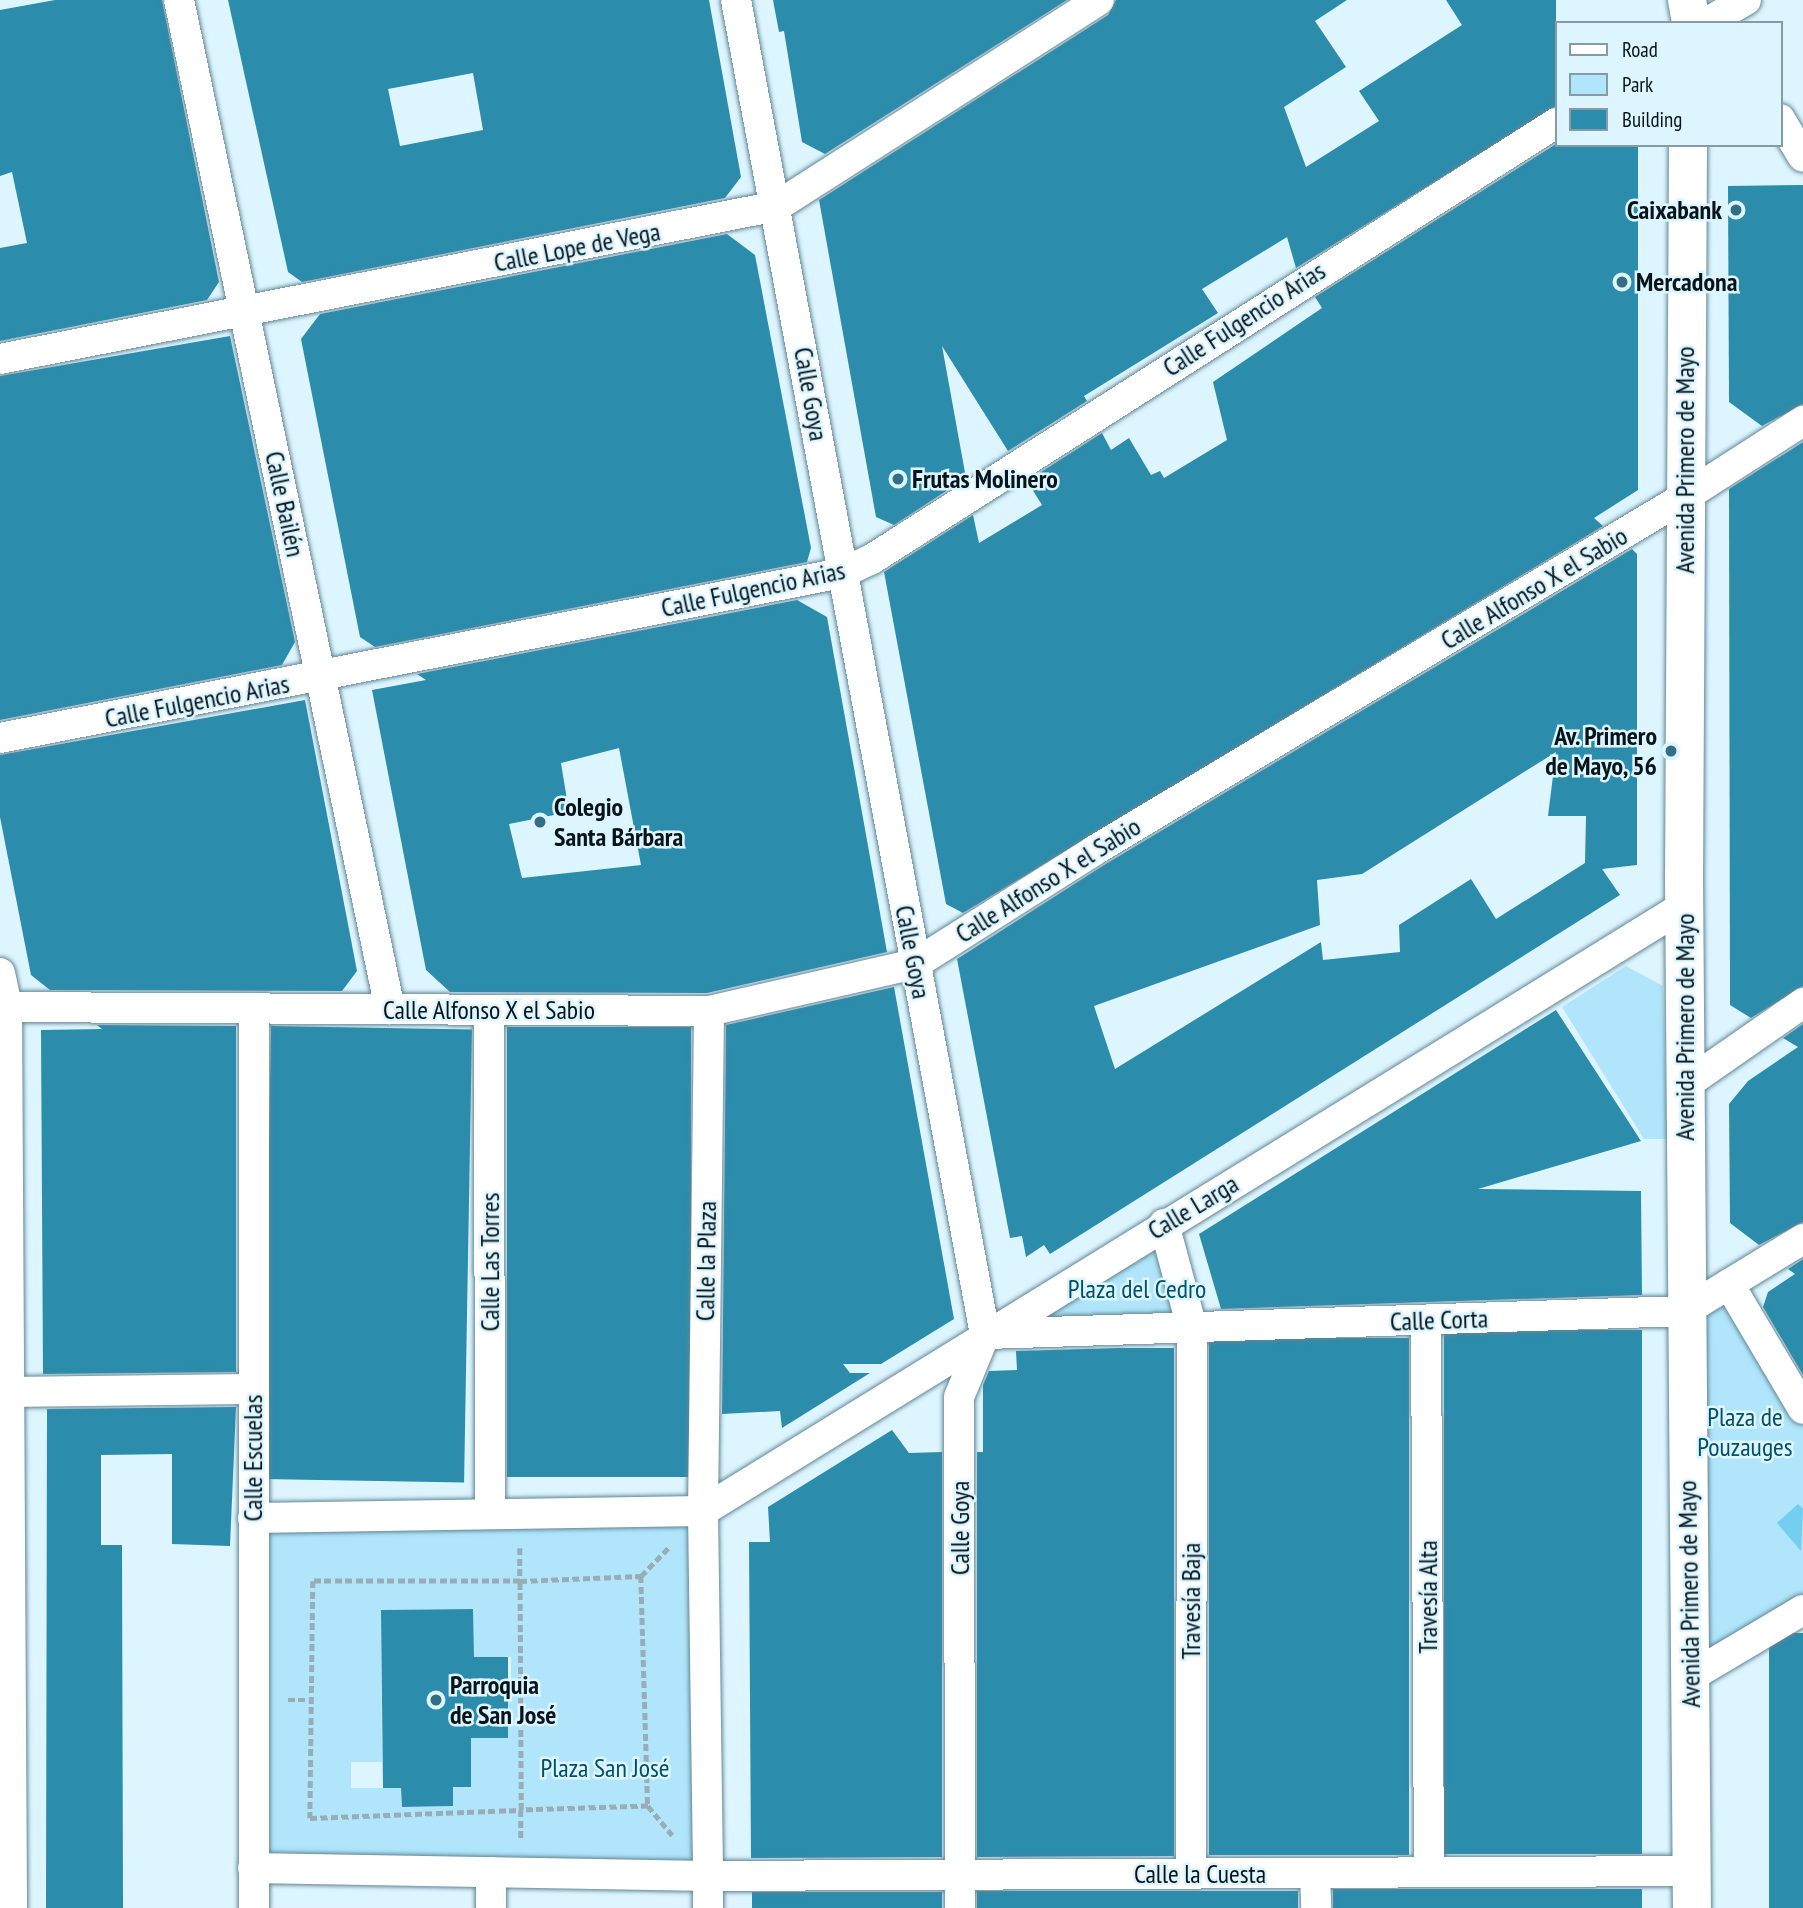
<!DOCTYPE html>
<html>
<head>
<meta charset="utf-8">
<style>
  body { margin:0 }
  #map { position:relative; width:1803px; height:1908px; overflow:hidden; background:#ddf5ff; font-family:"PT Sans Narrow",sans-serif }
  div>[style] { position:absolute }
  .green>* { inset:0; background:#b0e5fb }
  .water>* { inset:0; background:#74cef1 }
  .building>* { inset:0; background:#2b8cac; transform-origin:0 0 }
  .path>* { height:4.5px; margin-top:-2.25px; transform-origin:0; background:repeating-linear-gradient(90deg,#99adb6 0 7px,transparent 0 10.5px) }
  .roads { filter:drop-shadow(0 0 2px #618695) drop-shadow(0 0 2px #618695) }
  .street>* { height:30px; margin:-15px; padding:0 15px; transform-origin:15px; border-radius:15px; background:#fff }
  .secondary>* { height:38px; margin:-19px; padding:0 19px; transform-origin:19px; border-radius:19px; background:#fff }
  .dots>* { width:19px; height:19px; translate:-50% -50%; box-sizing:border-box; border:4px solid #ddf5ff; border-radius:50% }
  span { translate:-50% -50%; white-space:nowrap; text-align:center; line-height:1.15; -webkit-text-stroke:5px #ddf5ff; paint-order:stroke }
  .poi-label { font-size:26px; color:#07151b; font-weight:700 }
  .right { translate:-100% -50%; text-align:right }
  .left { translate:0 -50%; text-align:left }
  .street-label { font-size:26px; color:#07151b }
  .park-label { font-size:26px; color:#005168 }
  .legend { position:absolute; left:1555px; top:21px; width:228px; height:126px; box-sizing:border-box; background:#ddf5ff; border:2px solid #879ba4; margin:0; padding:9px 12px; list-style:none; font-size:21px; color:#07151b }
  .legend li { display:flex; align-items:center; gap:14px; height:35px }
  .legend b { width:35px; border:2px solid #879ba4 }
</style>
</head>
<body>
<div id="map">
  <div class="green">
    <i style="clip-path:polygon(1626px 966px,1663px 986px,1667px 1139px,1644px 1139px,1562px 1007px)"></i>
    <i style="clip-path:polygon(1164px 1224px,1192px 1328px,985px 1334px)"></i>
    <i style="clip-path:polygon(1729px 1284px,1803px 1409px,1803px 1610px,1690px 1677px,1685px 1311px)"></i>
    <i style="clip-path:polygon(evenodd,703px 1511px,708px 1876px,253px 1868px,253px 1518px,703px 1511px,473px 1609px,474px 1667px,483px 1657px,511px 1657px,511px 1682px,491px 1682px,491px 1717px,508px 1718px,508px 1738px,487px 1738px,471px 1728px,471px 1787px,453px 1787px,453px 1806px,402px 1807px,401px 1788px,351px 1788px,351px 1762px,382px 1762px,381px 1610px,473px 1609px)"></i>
  </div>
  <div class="water">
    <i style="clip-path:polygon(1798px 1504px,1803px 1509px,1801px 1551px,1777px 1523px)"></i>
  </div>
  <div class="building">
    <i style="clip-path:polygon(55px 0,162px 0,219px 282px,207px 300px,0 341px,0 248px,27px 243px,12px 172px,0 176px,0 10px)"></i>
    <i style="clip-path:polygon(evenodd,228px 0,709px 0,741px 177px,725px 198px,302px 282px,288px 272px,228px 0,473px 73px,483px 130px,400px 146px,388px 89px,473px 73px)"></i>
    <i style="clip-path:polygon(773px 0,1067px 0,825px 154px,802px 142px,784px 31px,779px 32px)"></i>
    <i style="clip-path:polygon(1116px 0,1347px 0,1315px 21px,1346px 67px,1284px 107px,1306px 167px,1379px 121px,1359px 91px,1462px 25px,1446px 0,1556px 0,1556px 106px,1296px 268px,1287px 237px,1202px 289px,1218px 313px,1084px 396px,1087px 401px,1008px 451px,942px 346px,966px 478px,894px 525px,876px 517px,819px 200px,1108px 15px)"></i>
    <i style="clip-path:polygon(1556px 144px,1638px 145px,1638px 490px,1594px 518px,1603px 526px,963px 913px,946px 904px,884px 572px,973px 515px,979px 543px,1042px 505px,1027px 481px,1102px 433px,1111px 450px,1129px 438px,1151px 475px,1160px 471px,1164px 478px,1227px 440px,1213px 382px,1322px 308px,1315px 297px)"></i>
    <i style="clip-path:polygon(1803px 185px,1803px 404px,1762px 426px,1729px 402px,1728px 186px)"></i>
    <i style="clip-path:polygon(727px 234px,755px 255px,811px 548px,807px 562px,375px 647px,360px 637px,301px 339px,320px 314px)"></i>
    <i style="clip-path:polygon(230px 336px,295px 642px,282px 665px,0 720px,0 376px)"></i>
    <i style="clip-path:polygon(1803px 442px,1803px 986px,1751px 1018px,1730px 1005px,1729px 489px)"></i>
    <i style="clip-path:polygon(evenodd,1632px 549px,1637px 554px,1637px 865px,1602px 869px,1620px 895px,1050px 1254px,1044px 1245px,1026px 1257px,1022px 1236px,1010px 1238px,957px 959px,1104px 865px,1632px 549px,1556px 752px,1548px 816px,1586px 816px,1585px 863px,1496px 919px,1471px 879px,1399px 925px,1400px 952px,1323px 960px,1321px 942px,1115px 1069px,1094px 1006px,1320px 925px,1317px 880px,1362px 874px,1556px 752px)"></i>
    <i style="clip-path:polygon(evenodd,797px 600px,827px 617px,887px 952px,707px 993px,450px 992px,426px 970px,372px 690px,426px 680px,417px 674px,797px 600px,619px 748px,641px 865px,522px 878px,509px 824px,569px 812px,561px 763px,619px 748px)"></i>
    <i style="clip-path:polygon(305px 700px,357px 971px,342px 991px,50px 990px,31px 975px,0 817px,0 755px)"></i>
    <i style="clip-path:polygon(894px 987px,954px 1319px,881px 1364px,843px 1364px,850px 1373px,870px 1373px,782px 1428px,780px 1411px,722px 1414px,726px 1025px)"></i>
    <i style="clip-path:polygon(1556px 1010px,1641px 1141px,1478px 1189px,1641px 1191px,1642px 1295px,1221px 1309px,1199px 1234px)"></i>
    <i style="clip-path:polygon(1803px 1024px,1803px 1222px,1759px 1245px,1730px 1223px,1729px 1104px,1748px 1081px,1798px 1047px,1783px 1038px)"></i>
    <i style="clip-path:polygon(97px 1025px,236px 1026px,236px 1372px,43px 1374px,41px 1030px,102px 1029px)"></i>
    <i style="left:271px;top:1026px;width:201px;height:453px;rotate:1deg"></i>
    <i style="left:507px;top:1027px;width:184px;height:450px"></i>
    <i style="clip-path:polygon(1803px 1259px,1803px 1375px,1763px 1307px,1768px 1292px,1795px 1274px,1788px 1269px)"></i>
    <i style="left:1642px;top:1330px;width:524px;height:198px;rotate:90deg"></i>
    <i style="left:1409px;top:1338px;width:517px;height:200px;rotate:90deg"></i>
    <i style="clip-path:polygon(1118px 1348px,1174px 1348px,1174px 1856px,977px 1857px,977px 1452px,983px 1452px,983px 1385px,989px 1371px,1017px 1370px,1016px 1351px)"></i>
    <i style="clip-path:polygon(236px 1407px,230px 1546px,172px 1544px,172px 1454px,101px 1455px,101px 1545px,122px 1545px,123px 1908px,46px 1908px,47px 1409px)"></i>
    <i style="clip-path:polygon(892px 1430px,909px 1453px,942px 1452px,942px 1857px,751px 1858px,749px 1542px,770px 1542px,768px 1507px)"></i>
    <i style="clip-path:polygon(473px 1609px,474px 1657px,508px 1657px,508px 1738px,471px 1738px,471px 1787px,453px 1787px,453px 1806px,402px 1807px,401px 1788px,383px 1788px,381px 1610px)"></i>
    <i style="left:1803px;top:1633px;width:275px;height:34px;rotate:90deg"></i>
    <i style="left:1642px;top:1889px;width:19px;height:309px;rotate:90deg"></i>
    <i style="left:1298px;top:1891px;width:17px;height:321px;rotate:90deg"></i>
    <i style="left:942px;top:1892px;width:16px;height:190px;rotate:90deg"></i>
  </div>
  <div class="path">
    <i style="left:520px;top:1548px;width:33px;rotate:90deg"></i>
    <i style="left:520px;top:1581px;width:207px;rotate:180deg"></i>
    <i style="left:313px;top:1581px;width:237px;rotate:90.7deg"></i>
    <i style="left:310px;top:1818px;width:211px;rotate:-2.2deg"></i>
    <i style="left:521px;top:1810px;width:30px;rotate:90deg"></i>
    <i style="left:641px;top:1576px;width:230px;rotate:88.3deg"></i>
    <i style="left:648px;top:1806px;width:127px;rotate:178.2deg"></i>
    <i style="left:521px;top:1810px;width:229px;rotate:-90.3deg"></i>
    <i style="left:520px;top:1581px;width:121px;rotate:-2.4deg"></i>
    <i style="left:641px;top:1576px;width:40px;rotate:-46deg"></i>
    <i style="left:288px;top:1700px;width:24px"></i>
    <i style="left:648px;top:1806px;width:38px;rotate:50deg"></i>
  </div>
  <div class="roads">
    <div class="street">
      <i style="left:179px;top:0;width:1031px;rotate:78.19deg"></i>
      <i style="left:736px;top:0;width:1357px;rotate:79.43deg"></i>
      <i style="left:985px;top:1334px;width:68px;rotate:112.4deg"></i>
      <i style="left:959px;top:1397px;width:511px;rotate:89.89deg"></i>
      <i style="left:1706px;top:23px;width:46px;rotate:-29.9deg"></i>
      <i style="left:1780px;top:119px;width:44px;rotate:58.8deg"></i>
      <i style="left:0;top:359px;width:792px;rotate:-11.14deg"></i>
      <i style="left:777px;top:206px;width:382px;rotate:-32.6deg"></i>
      <i style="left:0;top:738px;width:858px;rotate:-11.09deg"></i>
      <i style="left:842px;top:573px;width:33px;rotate:-25deg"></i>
      <i style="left:872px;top:559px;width:811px;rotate:-32.51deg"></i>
      <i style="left:0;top:973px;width:34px;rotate:78deg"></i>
      <i style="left:7px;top:1006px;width:902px;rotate:89.68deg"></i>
      <i style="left:0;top:1007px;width:709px;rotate:0.32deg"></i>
      <i style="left:709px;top:1011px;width:211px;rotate:-12.9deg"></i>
      <i style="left:915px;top:964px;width:213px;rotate:-32.3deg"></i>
      <i style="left:1095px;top:850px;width:685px;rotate:-30.91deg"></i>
      <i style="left:1683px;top:498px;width:143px;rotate:-32.7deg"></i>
      <i style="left:489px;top:1010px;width:504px;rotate:89.89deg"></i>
      <i style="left:1685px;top:1085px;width:144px;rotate:-34.8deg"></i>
      <i style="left:1164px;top:1224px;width:108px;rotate:74.9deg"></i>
      <i style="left:1192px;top:1328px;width:546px;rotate:90.1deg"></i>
      <i style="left:1729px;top:1284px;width:145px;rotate:59.4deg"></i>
      <i style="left:1426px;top:1321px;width:551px;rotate:89.69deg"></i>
      <i style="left:987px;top:1334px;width:698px;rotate:-1.89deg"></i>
      <i style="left:1685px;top:1311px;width:138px;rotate:-31.4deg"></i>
      <i style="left:0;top:1392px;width:253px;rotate:-0.7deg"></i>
      <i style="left:703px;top:1511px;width:1153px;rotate:-31.66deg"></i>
      <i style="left:703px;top:1511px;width:500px;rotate:-89.31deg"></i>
      <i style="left:253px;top:1518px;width:450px;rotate:-0.9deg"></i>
      <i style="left:703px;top:1511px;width:365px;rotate:89.2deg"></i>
      <i style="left:708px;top:1876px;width:455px;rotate:-179deg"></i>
      <i style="left:1690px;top:1677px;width:131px;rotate:-30.7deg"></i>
      <i style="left:491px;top:1872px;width:36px;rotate:90deg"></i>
      <i style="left:1315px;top:1873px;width:35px;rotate:88deg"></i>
      <i style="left:254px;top:1908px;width:900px;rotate:-90deg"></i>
      <i style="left:708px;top:1908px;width:32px;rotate:-90deg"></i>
      <i style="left:708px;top:1876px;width:984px;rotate:-0.29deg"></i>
    </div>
    <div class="secondary">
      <i style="left:1687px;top:0;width:23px;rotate:80deg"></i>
      <i style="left:1688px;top:145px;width:731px;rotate:90.31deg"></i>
      <i style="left:1684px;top:876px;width:1032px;rotate:89.56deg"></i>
    </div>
  </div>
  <div class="dots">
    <i style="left:1736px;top:210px;background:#326f85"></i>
    <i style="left:1622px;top:282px;background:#326f85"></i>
    <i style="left:898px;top:479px;background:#326f85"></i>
    <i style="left:1671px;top:751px;background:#326f85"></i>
    <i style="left:540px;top:822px;background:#326f85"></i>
    <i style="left:436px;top:1700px;background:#326f85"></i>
  </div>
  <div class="poi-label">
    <span class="right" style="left:1722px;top:210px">Caixabank</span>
    <span class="left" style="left:1636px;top:282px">Mercadona</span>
    <span class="left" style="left:912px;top:479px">Frutas Molinero</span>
    <span class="right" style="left:1657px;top:751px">Av. Primero<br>de Mayo, 56</span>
    <span class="left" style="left:554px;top:822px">Colegio<br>Santa Bárbara</span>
    <span class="left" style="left:450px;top:1700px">Parroquia<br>de San José</span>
  </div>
  <div class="street-label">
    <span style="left:577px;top:247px;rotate:-11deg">Calle Lope de Vega</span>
    <span style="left:1244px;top:319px;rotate:-33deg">Calle Fulgencio Arias</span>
    <span style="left:811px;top:394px;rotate:80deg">Calle Goya</span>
    <span style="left:1685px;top:460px;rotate:-90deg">Avenida Primero de Mayo</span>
    <span style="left:285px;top:504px;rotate:78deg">Calle Bailén</span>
    <span style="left:1534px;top:588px;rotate:-31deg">Calle Alfonso X el Sabio</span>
    <span style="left:753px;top:589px;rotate:-12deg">Calle Fulgencio Arias</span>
    <span style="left:197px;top:701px;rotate:-11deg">Calle Fulgencio Arias</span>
    <span style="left:1048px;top:880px;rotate:-32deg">Calle Alfonso X el Sabio</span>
    <span style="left:913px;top:952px;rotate:79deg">Calle Goya</span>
    <span style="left:489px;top:1010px">Calle Alfonso X el Sabio</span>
    <span style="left:1685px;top:1027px;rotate:-90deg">Avenida Primero de Mayo</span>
    <span style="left:1193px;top:1207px;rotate:-31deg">Calle Larga</span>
    <span style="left:706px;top:1261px;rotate:-89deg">Calle la Plaza</span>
    <span style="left:490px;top:1262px;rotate:-90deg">Calle Las Torres</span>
    <span style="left:1439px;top:1320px;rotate:-2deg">Calle Corta</span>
    <span style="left:253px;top:1458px;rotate:-90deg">Calle Escuelas</span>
    <span style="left:960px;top:1528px;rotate:-90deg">Calle Goya</span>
    <span style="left:1689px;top:1594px;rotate:-91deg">Avenida Primero de Mayo</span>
    <span style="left:1428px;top:1597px;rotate:-90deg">Travesía Alta</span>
    <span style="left:1191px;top:1601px;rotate:-90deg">Travesía Baja</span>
    <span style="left:1200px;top:1874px">Calle la Cuesta</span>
  </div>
  <div class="park-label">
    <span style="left:1137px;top:1289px">Plaza del Cedro</span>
    <span style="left:1745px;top:1432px">Plaza de<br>Pouzauges</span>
    <span style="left:605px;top:1768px">Plaza San José</span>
  </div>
  <ul class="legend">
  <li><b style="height:9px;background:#fff"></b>Road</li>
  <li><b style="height:19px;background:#b0e5fb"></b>Park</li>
  <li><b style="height:19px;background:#2b8cac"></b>Building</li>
  </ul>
</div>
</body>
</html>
